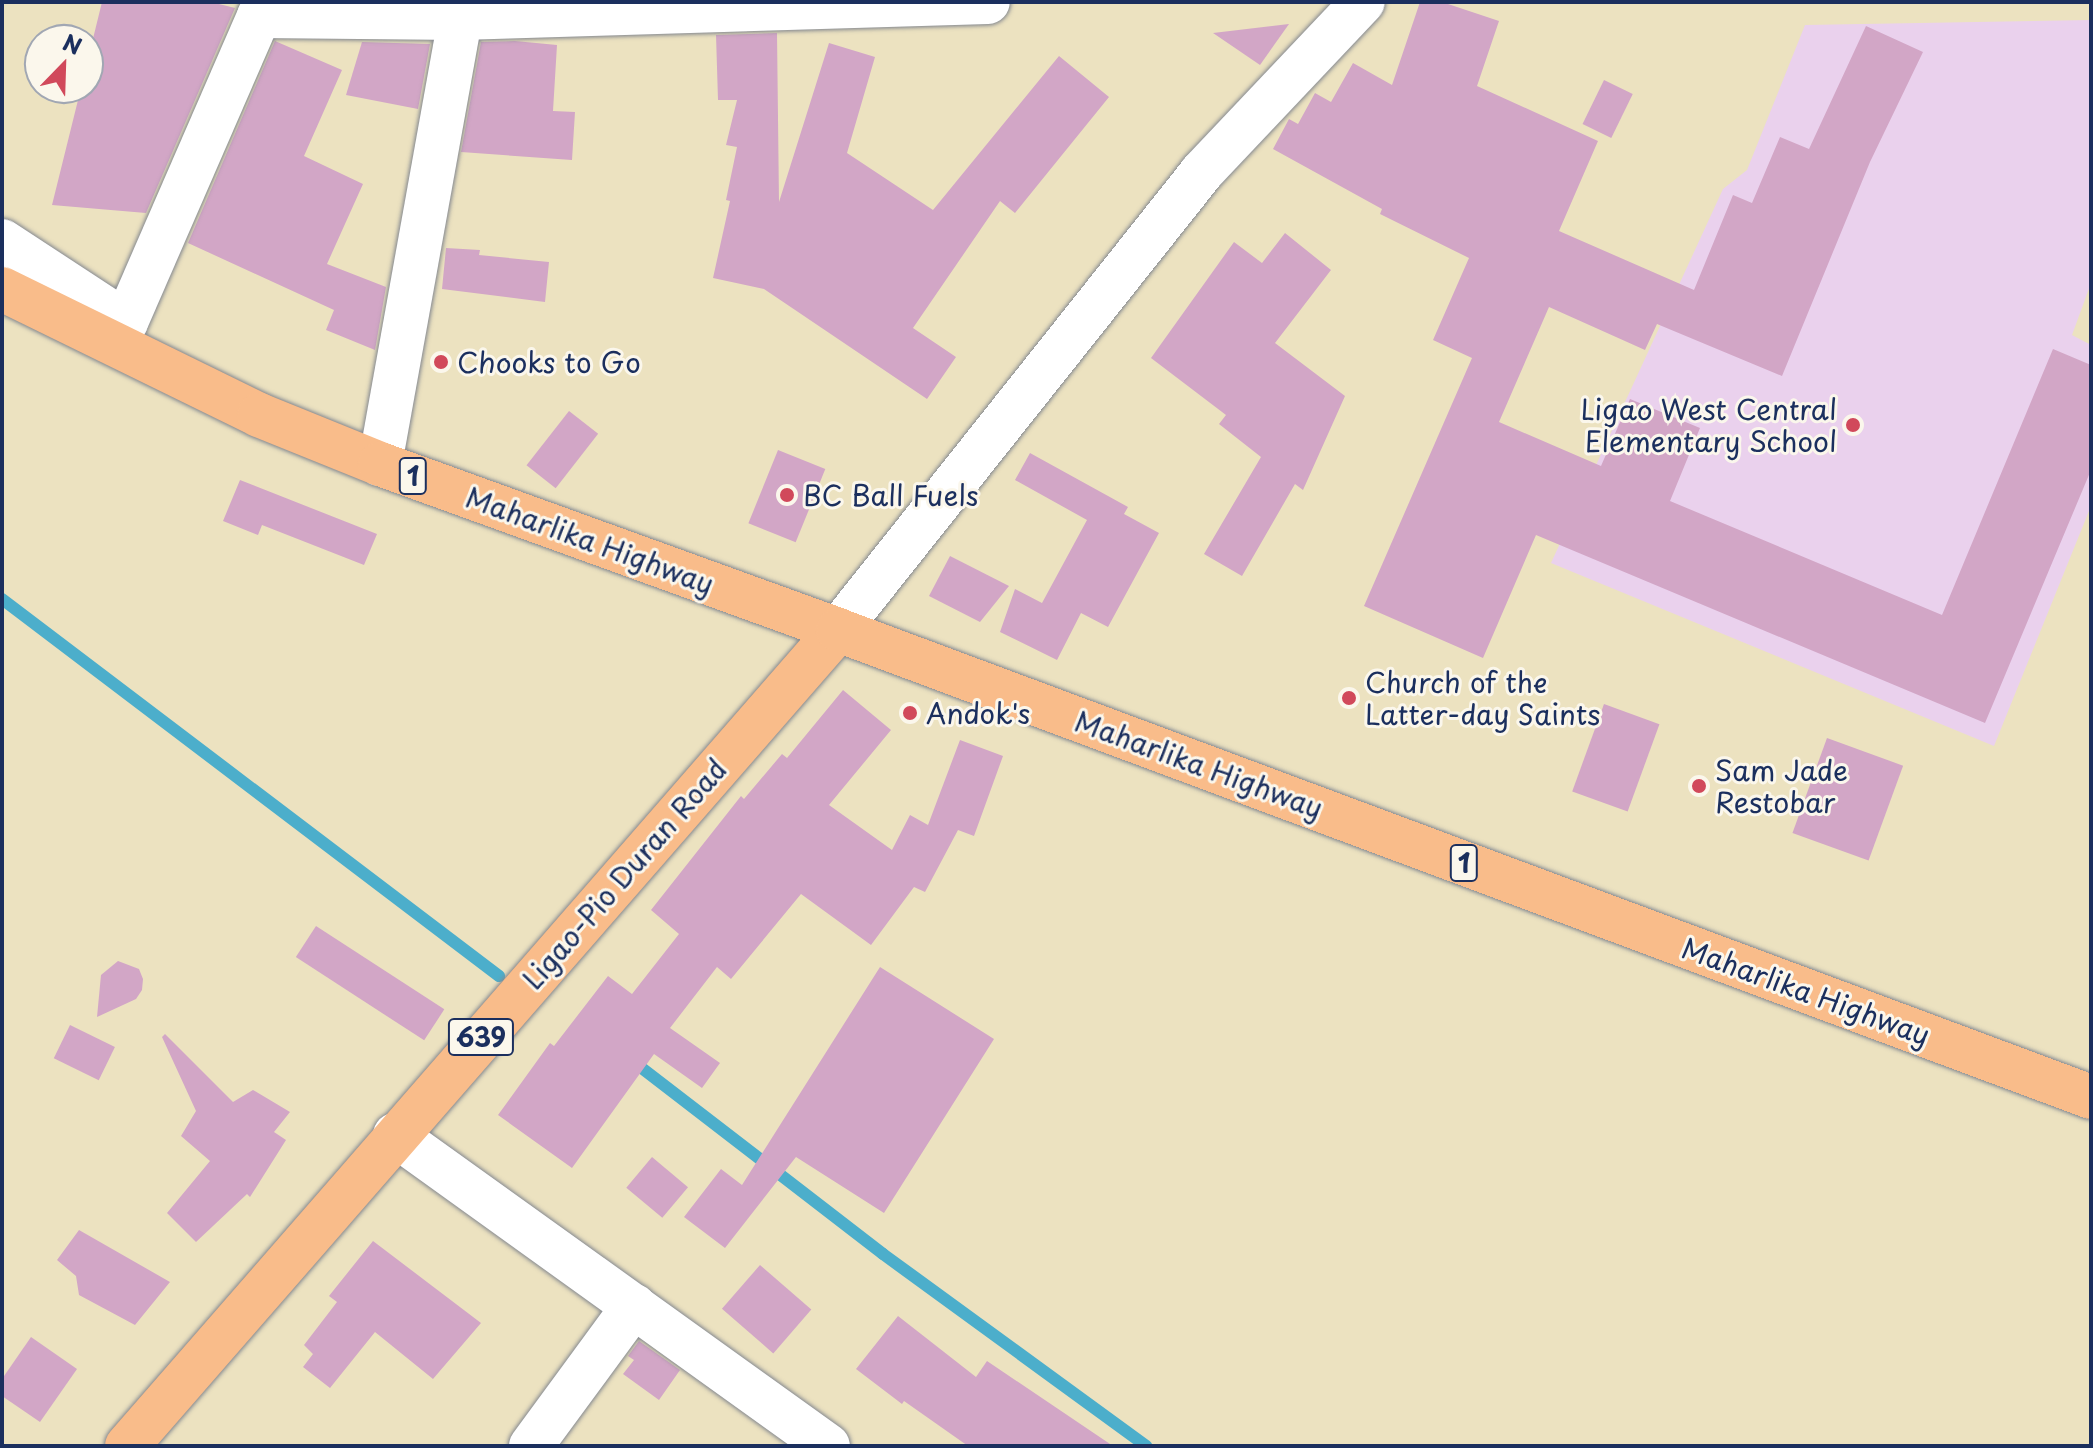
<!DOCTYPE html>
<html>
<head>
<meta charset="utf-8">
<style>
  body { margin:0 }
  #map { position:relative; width:2093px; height:1448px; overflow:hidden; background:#ece2c0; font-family:"Playpen Sans",sans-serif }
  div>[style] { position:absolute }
  .built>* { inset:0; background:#ead1ed }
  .stream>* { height:12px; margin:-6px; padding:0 6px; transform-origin:6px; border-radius:6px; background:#4caecb }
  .building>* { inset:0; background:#d2a6c6; transform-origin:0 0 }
  .roads { filter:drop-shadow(0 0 2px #84888f) drop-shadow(0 0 2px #84888f) }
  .minor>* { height:44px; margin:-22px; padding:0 22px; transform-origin:22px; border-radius:22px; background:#fff }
  .major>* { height:44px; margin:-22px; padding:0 22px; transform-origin:22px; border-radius:22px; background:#f9bc8a }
  .highway>* { height:44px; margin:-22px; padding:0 22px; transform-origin:22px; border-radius:22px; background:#f9bc8a }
  .dots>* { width:22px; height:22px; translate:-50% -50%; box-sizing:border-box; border:4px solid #fbf7ec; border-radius:50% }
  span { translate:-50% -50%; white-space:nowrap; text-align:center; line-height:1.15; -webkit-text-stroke:6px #fbf7ec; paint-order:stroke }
  .shield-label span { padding:2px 6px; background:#fbf7ec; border:2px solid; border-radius:6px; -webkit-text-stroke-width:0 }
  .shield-label { font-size:26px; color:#1b2f5e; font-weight:700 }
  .poi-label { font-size:28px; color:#1b2f5e }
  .left { translate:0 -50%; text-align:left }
  .right { translate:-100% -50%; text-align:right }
  .street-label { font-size:28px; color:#1b2f5e }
  .frame { position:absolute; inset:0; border:4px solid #1b2f5e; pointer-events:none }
  .north { position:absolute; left:24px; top:24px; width:80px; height:80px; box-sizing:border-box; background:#fbf7ec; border:2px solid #a1a7b3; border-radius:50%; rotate:23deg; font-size:22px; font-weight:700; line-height:32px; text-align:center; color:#1b2f5e }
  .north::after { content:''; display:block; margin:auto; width:28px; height:36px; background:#d1495b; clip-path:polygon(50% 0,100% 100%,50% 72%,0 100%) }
</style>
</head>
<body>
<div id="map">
  <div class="built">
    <i style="clip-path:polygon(2091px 20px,2091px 283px,2072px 335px,2091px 345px,2091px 506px,1994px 746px,1551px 563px,1723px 189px,1747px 170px,1805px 25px)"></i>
  </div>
  <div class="stream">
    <i style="left:2px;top:599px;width:624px;rotate:37.18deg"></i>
    <i style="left:630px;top:1059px;width:319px;rotate:37.6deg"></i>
    <i style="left:883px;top:1254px;width:326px;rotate:36.1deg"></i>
  </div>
  <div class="building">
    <i style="clip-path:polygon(102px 2px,211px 2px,235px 8px,146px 213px,52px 205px,81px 88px,88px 88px,88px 59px)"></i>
    <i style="clip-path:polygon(1420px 2px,1442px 2px,1499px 21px,1477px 86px,1598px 141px,1559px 231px,1694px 290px,1733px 195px,1752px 203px,1780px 137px,1809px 149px,1866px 26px,1923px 52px,1870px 162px,1782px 376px,1657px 324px,1645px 350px,1549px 307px,1499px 422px,1601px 466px,1630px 399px,1700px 428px,1670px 501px,1942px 615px,2053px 349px,2091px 365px,2091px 470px,1985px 723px,1536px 535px,1483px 658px,1364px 606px,1472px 358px,1433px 340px,1469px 258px,1380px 214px,1382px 209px,1273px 149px,1289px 119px,1298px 124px,1315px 93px,1331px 102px,1353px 63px,1392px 85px)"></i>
    <i style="clip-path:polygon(1289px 24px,1260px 65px,1213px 33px)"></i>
    <i style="clip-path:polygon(777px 33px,779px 202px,829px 43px,875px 57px,847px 153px,933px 210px,1059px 56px,1109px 97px,1015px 213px,1000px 201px,913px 328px,956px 357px,927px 399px,764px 289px,713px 278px,730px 201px,726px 200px,737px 147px,726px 145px,737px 100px,718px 100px,716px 35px)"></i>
    <i style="clip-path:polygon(275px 41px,342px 70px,304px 156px,363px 184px,327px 264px,386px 287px,375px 350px,326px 330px,334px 310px,188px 243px)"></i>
    <i style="clip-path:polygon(515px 41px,557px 45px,553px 111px,575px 112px,572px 160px,461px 152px,481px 42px)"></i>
    <i style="clip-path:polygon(362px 42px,430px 44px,418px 109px,346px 95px)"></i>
    <i style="left:1604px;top:80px;width:32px;height:49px;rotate:26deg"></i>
    <i style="clip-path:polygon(1285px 233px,1331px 270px,1275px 343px,1345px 396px,1303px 490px,1295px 484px,1242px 576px,1204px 554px,1261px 457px,1219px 424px,1226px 415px,1151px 358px,1234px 242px,1262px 263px)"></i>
    <i style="clip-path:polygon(446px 248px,480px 250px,479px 255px,549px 262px,545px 302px,442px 289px)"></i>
    <i style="left:569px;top:411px;width:37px;height:69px;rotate:38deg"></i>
    <i style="left:778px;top:450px;width:51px;height:79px;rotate:22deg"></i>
    <i style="clip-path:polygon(1030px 453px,1128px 507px,1124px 514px,1159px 533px,1108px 627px,1081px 613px,1057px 660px,1000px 632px,1015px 589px,1042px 603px,1087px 520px,1015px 480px)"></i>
    <i style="clip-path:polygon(240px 480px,377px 534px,364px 565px,262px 525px,258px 535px,223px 521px)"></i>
    <i style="clip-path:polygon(950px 556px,1009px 586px,980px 622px,929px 596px)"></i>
    <i style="clip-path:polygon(843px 690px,891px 730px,829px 805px,892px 850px,910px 815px,928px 825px,960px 740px,1003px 756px,974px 836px,958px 830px,925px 892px,914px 887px,871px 945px,801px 894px,731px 979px,717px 967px,670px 1028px,720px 1063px,702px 1088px,654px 1054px,572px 1168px,498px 1115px,550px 1043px,554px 1046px,608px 976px,632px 994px,679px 934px,651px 910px,741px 796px,744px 799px,782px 754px,787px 758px)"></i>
    <i style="left:1604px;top:704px;width:59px;height:93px;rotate:20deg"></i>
    <i style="left:1827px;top:738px;width:81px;height:101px;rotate:20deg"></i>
    <i style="left:316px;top:926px;width:153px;height:37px;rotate:33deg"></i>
    <i style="clip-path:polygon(118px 961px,139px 969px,143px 979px,142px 990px,136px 999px,97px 1017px,101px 975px)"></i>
    <i style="clip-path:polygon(880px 967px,994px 1039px,884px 1213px,796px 1157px,725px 1248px,684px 1217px,721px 1169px,742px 1185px)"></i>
    <i style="left:70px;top:1025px;width:50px;height:37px;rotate:26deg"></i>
    <i style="clip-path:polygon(165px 1034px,233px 1102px,253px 1090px,290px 1112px,274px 1132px,286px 1140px,250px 1197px,247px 1194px,196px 1242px,167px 1213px,210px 1161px,181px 1136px,196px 1111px,162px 1037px)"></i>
    <i style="left:652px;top:1157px;width:47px;height:40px;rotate:40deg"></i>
    <i style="clip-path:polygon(79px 1230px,170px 1282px,135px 1325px,79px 1295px,76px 1276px,57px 1260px)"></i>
    <i style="clip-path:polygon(373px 1241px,481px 1323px,433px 1379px,375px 1332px,330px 1388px,303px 1367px,313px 1354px,304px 1345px,337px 1302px,329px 1296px)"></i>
    <i style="left:760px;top:1265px;width:68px;height:58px;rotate:41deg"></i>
    <i style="clip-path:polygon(898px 1316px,976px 1377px,987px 1361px,1113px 1446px,968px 1446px,904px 1401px,902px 1404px,856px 1369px)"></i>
    <i style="clip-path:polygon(31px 1337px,77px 1369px,40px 1422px,2px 1396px,2px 1379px)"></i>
    <i style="clip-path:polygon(639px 1341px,680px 1370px,659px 1400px,623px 1374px,634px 1360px,628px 1356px)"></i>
  </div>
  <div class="roads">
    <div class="minor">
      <i style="left:259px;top:16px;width:201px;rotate:0.6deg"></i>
      <i style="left:460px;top:18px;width:528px;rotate:-1.74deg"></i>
      <i style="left:2px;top:241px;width:148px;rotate:33.2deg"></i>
      <i style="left:126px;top:322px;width:334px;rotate:-66.5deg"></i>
      <i style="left:380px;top:464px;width:453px;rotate:-79.8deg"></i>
      <i style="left:838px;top:630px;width:585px;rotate:-51.52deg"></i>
      <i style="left:1202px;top:172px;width:234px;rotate:-46.6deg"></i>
      <i style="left:395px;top:1135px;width:533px;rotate:35.69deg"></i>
      <i style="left:531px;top:1446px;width:174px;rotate:-53.7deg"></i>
    </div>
    <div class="major">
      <i style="left:127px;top:1446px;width:1082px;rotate:-48.93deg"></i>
    </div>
    <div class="highway">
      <i style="left:2px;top:289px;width:286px;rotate:26.1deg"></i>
      <i style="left:259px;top:415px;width:131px;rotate:22deg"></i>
      <i style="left:380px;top:464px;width:487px;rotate:19.9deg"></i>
      <i style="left:838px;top:630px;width:1337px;rotate:20.44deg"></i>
    </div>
  </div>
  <div class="dots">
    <i style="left:441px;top:362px;background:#d1495b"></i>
    <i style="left:1853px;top:425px;background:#d1495b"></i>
    <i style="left:787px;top:495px;background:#d1495b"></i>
    <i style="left:1349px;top:698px;background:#d1495b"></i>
    <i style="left:910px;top:713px;background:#d1495b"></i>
    <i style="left:1699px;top:786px;background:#d1495b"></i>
  </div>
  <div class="shield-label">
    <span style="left:413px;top:476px">1</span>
    <span style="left:1464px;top:863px">1</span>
    <span style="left:481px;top:1037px">639</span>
  </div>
  <div class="poi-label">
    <span class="left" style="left:457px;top:362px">Chooks to Go</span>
    <span class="right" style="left:1837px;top:425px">Ligao West Central<br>Elementary School</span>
    <span class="left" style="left:803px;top:495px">BC Ball Fuels</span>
    <span class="left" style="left:1365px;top:698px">Church of the<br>Latter-day Saints</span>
    <span class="left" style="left:926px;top:713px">Andok's</span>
    <span class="left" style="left:1715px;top:786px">Sam Jade<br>Restobar</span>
  </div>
  <div class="street-label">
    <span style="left:590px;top:540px;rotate:20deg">Maharlika Highway</span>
    <span style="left:1199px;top:764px;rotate:20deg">Maharlika Highway</span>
    <span style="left:624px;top:874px;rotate:-49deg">Ligao-Pio Duran Road</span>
    <span style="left:1806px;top:991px;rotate:20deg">Maharlika Highway</span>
  </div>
  <div class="frame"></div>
  <div class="north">N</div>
</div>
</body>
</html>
